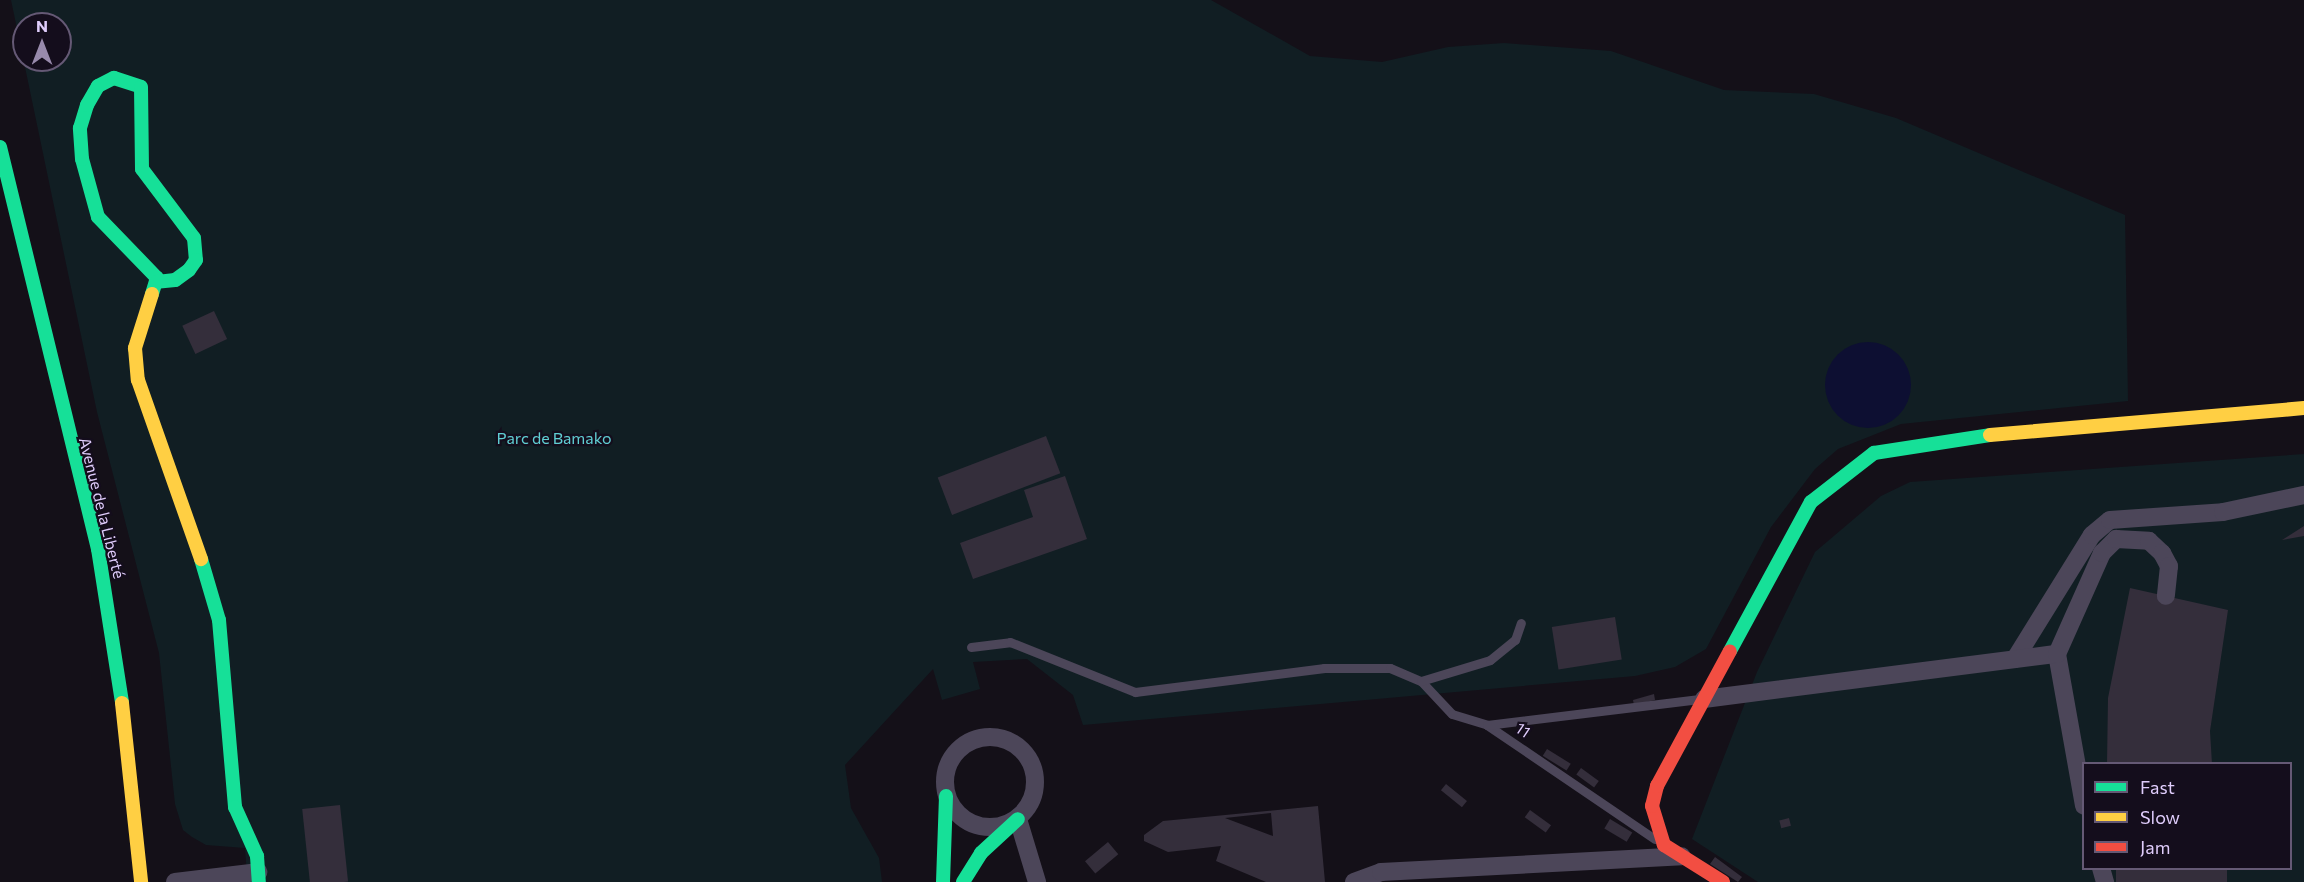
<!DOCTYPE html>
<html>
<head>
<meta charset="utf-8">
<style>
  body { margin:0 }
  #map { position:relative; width:2304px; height:882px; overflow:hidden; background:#141018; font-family:Commissioner,sans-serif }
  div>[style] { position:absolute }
  .green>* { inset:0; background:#111e23 }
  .water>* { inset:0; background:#0d0f32 }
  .round { border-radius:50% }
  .building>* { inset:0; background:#342e3b; transform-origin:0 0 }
  .lane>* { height:9px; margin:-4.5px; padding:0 4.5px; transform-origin:4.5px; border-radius:4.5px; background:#4c4659 }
  .street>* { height:18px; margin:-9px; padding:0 9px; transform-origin:9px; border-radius:9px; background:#4c4659 }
  .street>.ring { margin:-9px; padding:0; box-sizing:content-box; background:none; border:18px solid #4c4659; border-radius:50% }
  .fast>* { height:14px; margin:-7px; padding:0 7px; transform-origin:7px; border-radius:7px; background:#16e098 }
  .slow>* { height:14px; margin:-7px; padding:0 7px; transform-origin:7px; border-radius:7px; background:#ffcf43 }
  .jam>* { height:14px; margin:-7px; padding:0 7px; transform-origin:7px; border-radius:7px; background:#f24e42 }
  span { translate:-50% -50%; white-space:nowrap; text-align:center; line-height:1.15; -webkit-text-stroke:4.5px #140d1c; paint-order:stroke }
  .park-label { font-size:16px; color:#60ced3 }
  .street-label { font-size:16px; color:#dfccfb }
  .legend { position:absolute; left:2082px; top:762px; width:210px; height:108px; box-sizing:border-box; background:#140d1c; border:2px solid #655975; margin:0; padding:8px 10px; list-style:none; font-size:18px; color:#dfccfb }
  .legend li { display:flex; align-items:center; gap:12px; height:30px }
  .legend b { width:30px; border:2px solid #655975 }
  .north { position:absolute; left:12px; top:12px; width:60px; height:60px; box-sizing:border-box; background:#140d1c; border:2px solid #655975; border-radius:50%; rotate:0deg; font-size:16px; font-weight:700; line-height:24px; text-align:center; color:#dfccfb }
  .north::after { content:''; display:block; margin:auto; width:21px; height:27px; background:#988aac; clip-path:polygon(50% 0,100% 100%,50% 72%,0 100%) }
</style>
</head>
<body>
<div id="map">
  <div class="green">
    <i style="clip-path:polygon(evenodd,11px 0,1211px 0,1310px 56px,1382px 62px,1448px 47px,1504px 43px,1611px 51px,1724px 90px,1814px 94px,1896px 118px,2125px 215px,2128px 401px,1901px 424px,1838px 449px,1815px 469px,1771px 527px,1706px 649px,1675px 667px,1635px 676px,1083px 725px,1073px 695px,1027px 659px,973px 662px,980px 689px,942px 700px,933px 669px,845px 765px,851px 808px,879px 858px,882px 882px,241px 882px,247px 875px,245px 848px,206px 845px,192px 837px,183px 830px,175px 804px,159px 653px,97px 412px,11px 0,24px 24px,60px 24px,60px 60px,24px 60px,24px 24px)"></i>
    <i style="clip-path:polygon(evenodd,2304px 454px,2304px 882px,1758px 882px,1692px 839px,1757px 672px,1815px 552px,1881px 496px,1910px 482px,2304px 454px,2084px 764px,2290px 764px,2290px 868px,2084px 868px,2084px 764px)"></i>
  </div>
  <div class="water">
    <i class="round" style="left:1825px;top:342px;width:86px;height:86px"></i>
  </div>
  <div class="building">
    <i style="left:214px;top:311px;width:31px;height:35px;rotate:65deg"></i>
    <i style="left:1046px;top:436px;width:40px;height:116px;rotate:69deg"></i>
    <i style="clip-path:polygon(1065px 476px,1087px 539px,973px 579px,960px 543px,1033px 517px,1024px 490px)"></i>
    <i style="clip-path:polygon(2304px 526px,2304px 536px,2282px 540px)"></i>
    <i style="clip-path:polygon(2130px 588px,2228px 610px,2210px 731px,2212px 764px,2107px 764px,2108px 698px)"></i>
    <i style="left:1615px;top:617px;width:43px;height:64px;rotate:81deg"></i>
    <i style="clip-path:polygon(1654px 694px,1655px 700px,1634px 705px,1633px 700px)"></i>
    <i style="left:1547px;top:749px;width:28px;height:8px;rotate:32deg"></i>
    <i style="left:1581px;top:768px;width:22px;height:8px;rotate:36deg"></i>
    <i style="left:1446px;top:784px;width:27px;height:8px;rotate:39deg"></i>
    <i style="left:340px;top:805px;width:77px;height:38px;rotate:84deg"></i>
    <i style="clip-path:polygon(evenodd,1318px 806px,1325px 882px,1266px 882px,1216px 861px,1221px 846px,1168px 852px,1144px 841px,1144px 835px,1163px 821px,1318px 806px,1271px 813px,1273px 836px,1225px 818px,1271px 813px)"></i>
    <i style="left:1530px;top:810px;width:26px;height:9px;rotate:36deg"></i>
    <i style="left:1789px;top:818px;width:8px;height:10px;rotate:76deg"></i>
    <i style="left:1610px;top:819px;width:26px;height:11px;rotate:31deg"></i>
    <i style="left:1108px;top:842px;width:16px;height:30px;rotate:50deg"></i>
    <i style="clip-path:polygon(1715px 857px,1742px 877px,1738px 882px,1710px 864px)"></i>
    <i style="left:2116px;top:868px;width:111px;height:15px"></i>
  </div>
  <div class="lane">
    <i style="left:971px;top:647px;width:39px;rotate:-7deg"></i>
    <i style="left:1010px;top:642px;width:135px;rotate:21.8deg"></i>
    <i style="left:1135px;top:692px;width:191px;rotate:-7.2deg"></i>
    <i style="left:1324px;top:668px;width:66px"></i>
    <i style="left:1390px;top:668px;width:34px;rotate:23deg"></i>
    <i style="left:1421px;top:681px;width:45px;rotate:46.8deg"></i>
    <i style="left:1452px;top:714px;width:37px;rotate:17deg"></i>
    <i style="left:1487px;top:725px;width:203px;rotate:34.2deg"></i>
    <i style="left:1421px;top:681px;width:72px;rotate:-16.9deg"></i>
    <i style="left:1490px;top:660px;width:32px;rotate:-39deg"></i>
    <i style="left:1515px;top:640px;width:18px;rotate:-71deg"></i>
    <i style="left:1487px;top:725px;width:214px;rotate:-7deg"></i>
  </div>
  <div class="street">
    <i style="left:2057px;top:654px;width:154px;rotate:79.9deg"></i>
    <i style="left:2015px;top:659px;width:146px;rotate:-58.2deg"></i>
    <i style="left:2092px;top:535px;width:23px;rotate:-40deg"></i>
    <i style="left:2110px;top:520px;width:113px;rotate:-4deg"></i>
    <i style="left:2223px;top:512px;width:83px;rotate:-11.9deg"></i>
    <i style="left:1704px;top:699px;width:356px;rotate:-7.3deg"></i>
    <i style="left:2057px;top:654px;width:111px;rotate:-66deg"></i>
    <i style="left:2102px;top:553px;width:20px;rotate:-45deg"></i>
    <i style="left:2116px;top:539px;width:33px;rotate:3deg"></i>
    <i style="left:2149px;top:541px;width:18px;rotate:43deg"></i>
    <i style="left:2162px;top:553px;width:15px;rotate:62deg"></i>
    <i style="left:2169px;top:566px;width:30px;rotate:96deg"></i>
    <i class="ring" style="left:945px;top:737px;width:72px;height:72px"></i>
    <i style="left:1018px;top:819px;width:66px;rotate:73.2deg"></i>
    <i style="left:2101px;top:868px;width:15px;rotate:74deg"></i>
    <i style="left:175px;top:882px;width:84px;rotate:-6.9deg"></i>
    <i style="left:1354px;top:882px;width:29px;rotate:-20deg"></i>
    <i style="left:1381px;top:872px;width:301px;rotate:-3deg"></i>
  </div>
  <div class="fast">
    <i style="left:0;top:147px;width:414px;rotate:76.3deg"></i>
    <i style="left:98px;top:549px;width:156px;rotate:81.1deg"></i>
    <i style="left:152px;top:294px;width:17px;rotate:-73deg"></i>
    <i style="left:157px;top:278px;width:85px;rotate:-134deg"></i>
    <i style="left:98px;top:217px;width:60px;rotate:-105.4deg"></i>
    <i style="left:82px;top:159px;width:31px;rotate:-94deg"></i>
    <i style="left:80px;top:128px;width:24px;rotate:-73deg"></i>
    <i style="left:87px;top:105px;width:22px;rotate:-60deg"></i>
    <i style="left:98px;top:86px;width:18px;rotate:-27deg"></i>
    <i style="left:114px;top:78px;width:28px;rotate:18deg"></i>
    <i style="left:141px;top:87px;width:82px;rotate:89.3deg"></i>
    <i style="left:142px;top:169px;width:86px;rotate:53deg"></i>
    <i style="left:194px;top:238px;width:22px;rotate:85deg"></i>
    <i style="left:196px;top:260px;width:12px;rotate:125deg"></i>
    <i style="left:189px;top:270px;width:17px;rotate:144deg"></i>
    <i style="left:175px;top:280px;width:18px;rotate:174deg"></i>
    <i style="left:201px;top:559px;width:64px;rotate:73.6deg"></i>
    <i style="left:219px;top:620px;width:188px;rotate:85.1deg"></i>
    <i style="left:235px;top:807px;width:54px;rotate:65.8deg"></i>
    <i style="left:257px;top:856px;width:26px;rotate:86deg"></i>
    <i style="left:1730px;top:651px;width:170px;rotate:-61.5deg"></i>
    <i style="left:1811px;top:502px;width:80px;rotate:-37.9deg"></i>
    <i style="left:1874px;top:453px;width:117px;rotate:-8.8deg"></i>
    <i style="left:943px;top:882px;width:86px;rotate:-88deg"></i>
    <i style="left:963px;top:882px;width:34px;rotate:-58deg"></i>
    <i style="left:981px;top:853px;width:50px;rotate:-42.6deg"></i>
  </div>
  <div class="slow">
    <i style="left:152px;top:294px;width:57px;rotate:107.5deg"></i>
    <i style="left:135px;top:348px;width:32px;rotate:85deg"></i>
    <i style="left:138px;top:380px;width:190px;rotate:70.6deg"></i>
    <i style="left:1990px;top:435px;width:315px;rotate:-4.9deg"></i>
    <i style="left:122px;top:703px;width:180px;rotate:83.9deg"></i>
  </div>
  <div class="jam">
    <i style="left:1723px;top:882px;width:70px;rotate:-147.9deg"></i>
    <i style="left:1664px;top:845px;width:41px;rotate:-107.1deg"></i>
    <i style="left:1652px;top:806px;width:21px;rotate:-76deg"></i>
    <i style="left:1657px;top:786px;width:153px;rotate:-61.6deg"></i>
  </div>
  <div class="park-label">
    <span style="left:554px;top:438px">Parc de Bamako</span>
  </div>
  <div class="street-label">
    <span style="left:102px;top:508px;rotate:76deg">Avenue de la Liberté</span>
    <span style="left:1523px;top:730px;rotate:34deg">11</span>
  </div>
  <ul class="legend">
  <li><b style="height:8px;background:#16e098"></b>Fast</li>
  <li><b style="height:8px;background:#ffcf43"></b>Slow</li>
  <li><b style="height:8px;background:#f24e42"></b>Jam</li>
  </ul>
  <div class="north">N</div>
</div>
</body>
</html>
